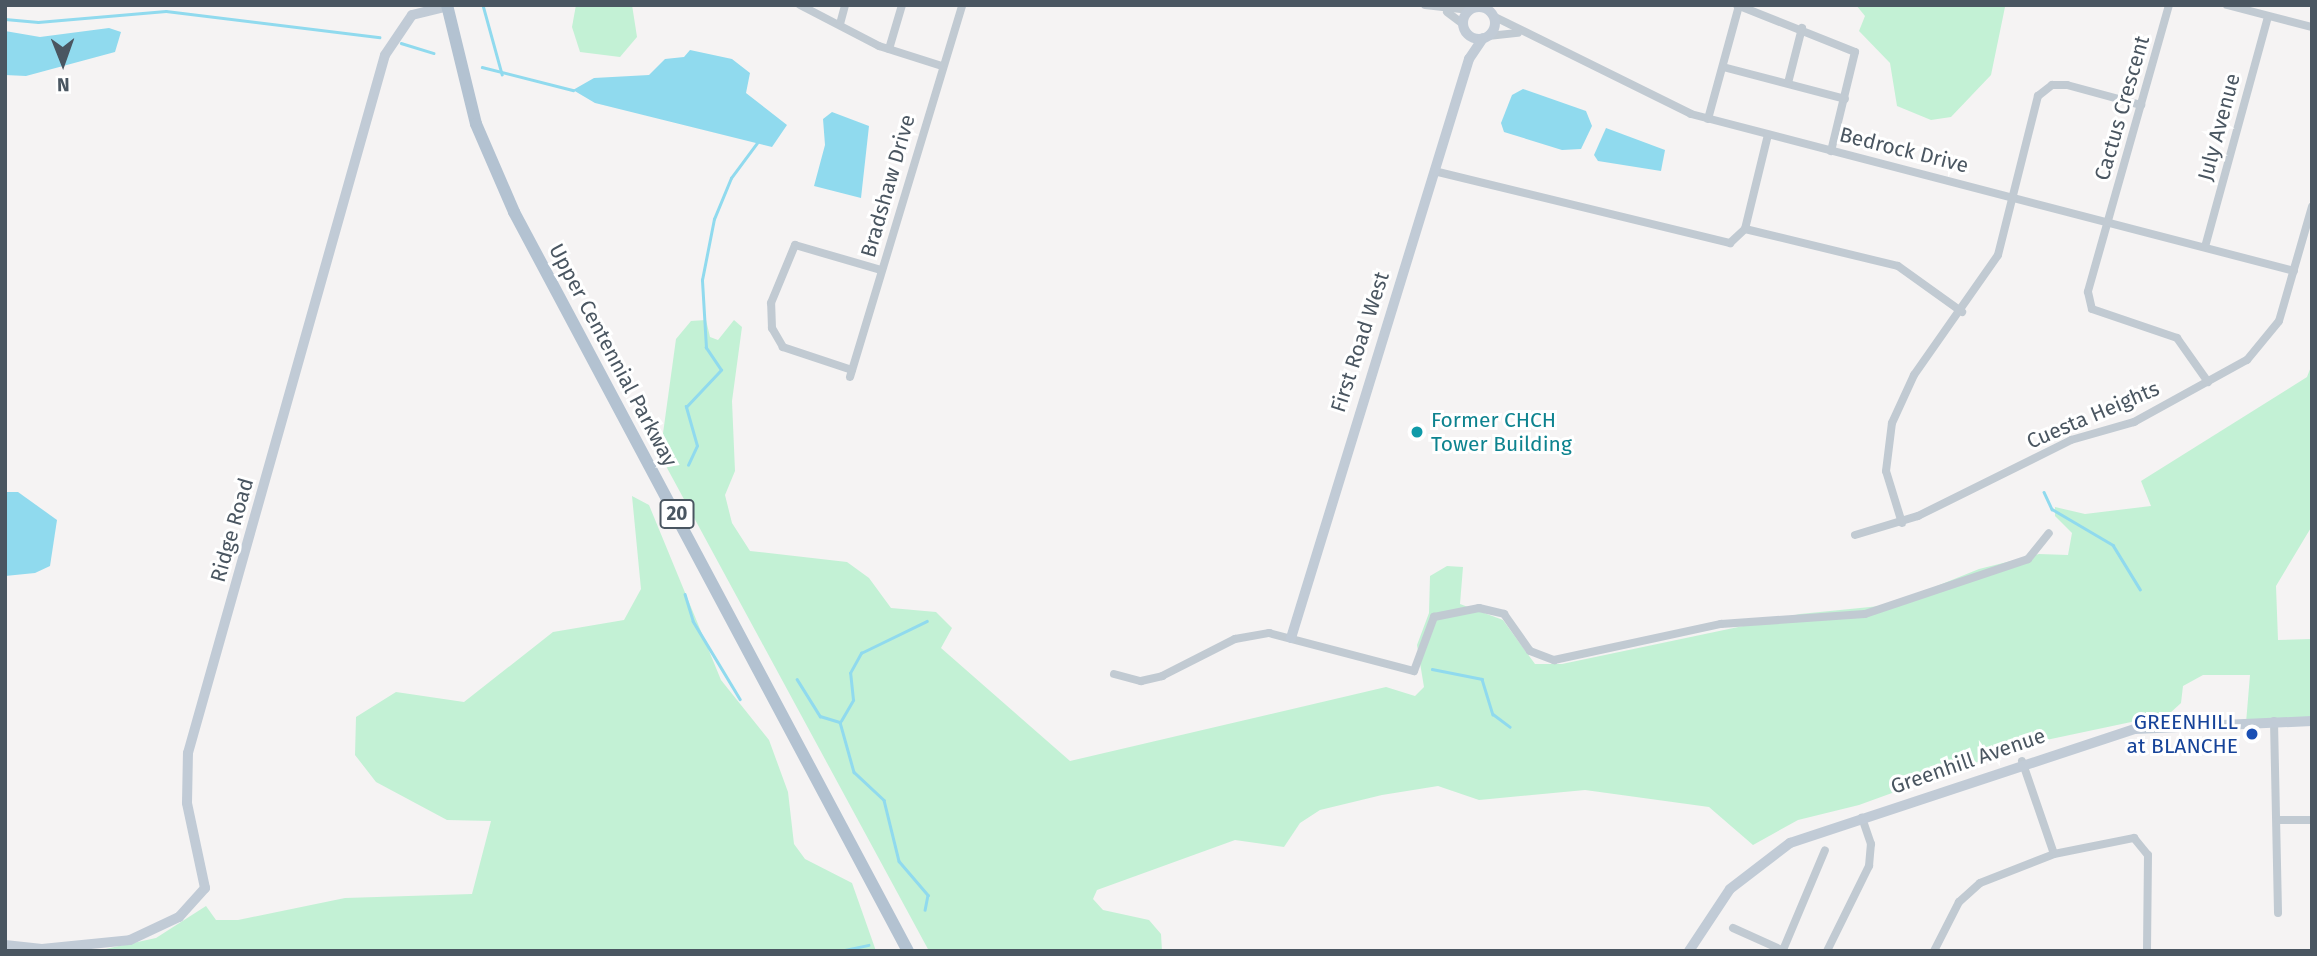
<!DOCTYPE html>
<html>
<head>
<meta charset="utf-8">
<style>
  body { margin:0 }
  #map { position:relative; width:2317px; height:956px; overflow:hidden; background:#f5f3f3; font-family:"Fira Sans",sans-serif }
  div>[style] { position:absolute }
  .green>* { inset:0; background:#c3f1d5 }
  .water>* { inset:0; background:#90daee }
  .stream>* { height:2.5px; margin:-1.25px; padding:0 1.25px; transform-origin:1.25px; border-radius:1.25px; background:#90daee }
  .street>* { height:8px; margin:-4px; padding:0 4px; transform-origin:4px; border-radius:4px; background:#c1cad2 }
  .secondary>* { height:10px; margin:-5px; padding:0 5px; transform-origin:5px; border-radius:5px; background:#c1cbd6 }
  .secondary>.ring { margin:-5px; padding:0; box-sizing:content-box; background:none; border:10px solid #c1cbd6; border-radius:50% }
  .primary>* { height:12px; margin:-6px; padding:0 6px; transform-origin:6px; border-radius:6px; background:#b3c2d1 }
  .dots>* { width:19px; height:19px; translate:-50% -50%; box-sizing:border-box; border:4px solid #fff; border-radius:50% }
  span { translate:-50% -50%; white-space:nowrap; text-align:center; line-height:1.15; -webkit-text-stroke:6px #fff; paint-order:stroke }
  .shield-label span { padding:2px 5px; background:#fff; border:2px solid; border-radius:5px; -webkit-text-stroke-width:0 }
  .shield-label { font-size:19px; color:#4a5661; font-weight:700 }
  .street-label { font-size:21px; color:#4a5661 }
  .culture-label { font-size:21px; color:#0d838f }
  .left { translate:0 -50%; text-align:left }
  .transit-label { font-size:21px; color:#164399 }
  .right { translate:-100% -50%; text-align:right }
  .frame { position:absolute; inset:0; border:7px solid #4a5661; pointer-events:none }
  .north { position:absolute; left:28px; top:28px; width:70px; height:70px; -webkit-text-stroke:5px #fff; paint-order:stroke; rotate:179deg; font-size:19px; font-weight:700; line-height:28px; text-align:center; color:#4a5661 }
  .north::after { content:''; display:block; margin:auto; width:24px; height:32px; background:#4a5661; clip-path:polygon(50% 0,100% 100%,50% 72%,0 100%) }
</style>
</head>
<body>
<div id="map">
  <div class="green">
    <i style="clip-path:polygon(576px 5px,632px 5px,637px 37px,620px 57px,580px 52px,572px 27px)"></i>
    <i style="clip-path:polygon(1856px 5px,2076px 5px,2005px 7px,1991px 75px,1951px 117px,1931px 120px,1897px 106px,1890px 63px,1859px 31px,1865px 16px)"></i>
    <i style="clip-path:polygon(706px 320px,710px 337px,718px 340px,734px 320px,742px 327px,732px 401px,735px 471px,725px 495px,732px 523px,750px 551px,847px 562px,869px 578px,891px 608px,936px 612px,952px 628px,941px 648px,1070px 761px,1386px 687px,1415px 696px,1424px 687px,1417px 645px,1429px 613px,1430px 576px,1447px 566px,1463px 567px,1460px 604px,1503px 620px,1535px 664px,1562px 664px,1800px 614px,1890px 605px,1979px 569px,2039px 554px,2068px 555px,2072px 533px,2055px 516px,2055px 507px,2085px 514px,2151px 506px,2141px 481px,2307px 377px,2312px 364px,2312px 526px,2276px 586px,2278px 640px,2312px 639px,2312px 724px,2246px 723px,2250px 675px,2203px 675px,2183px 686px,2181px 703px,2169px 714px,2027px 744px,1859px 805px,1798px 820px,1753px 845px,1709px 807px,1585px 790px,1479px 800px,1438px 786px,1382px 795px,1320px 810px,1300px 823px,1284px 847px,1235px 840px,1097px 890px,1093px 899px,1103px 910px,1149px 920px,1161px 934px,1162px 951px,929px 951px,660px 455px,676px 339px,691px 321px)"></i>
    <i style="clip-path:polygon(632px 496px,649px 505px,721px 680px,769px 740px,788px 792px,794px 844px,805px 859px,852px 883px,876px 951px,96px 951px,156px 938px,206px 906px,216px 920px,238px 920px,345px 898px,472px 894px,491px 821px,447px 820px,376px 782px,355px 755px,356px 717px,396px 692px,464px 702px,553px 632px,624px 620px,641px 589px)"></i>
  </div>
  <div class="water">
    <i style="clip-path:polygon(109px 28px,121px 32px,115px 52px,26px 76px,5px 75px,5px 31px,40px 37px)"></i>
    <i style="clip-path:polygon(690px 50px,732px 59px,750px 73px,746px 93px,787px 125px,772px 147px,595px 103px,573px 90px,594px 78px,649px 75px,665px 59px,684px 57px)"></i>
    <i style="clip-path:polygon(1523px 89px,1586px 111px,1592px 126px,1581px 149px,1562px 150px,1504px 132px,1501px 123px,1512px 95px)"></i>
    <i style="clip-path:polygon(832px 112px,869px 126px,861px 198px,814px 186px,825px 145px,823px 119px)"></i>
    <i style="clip-path:polygon(1606px 128px,1665px 150px,1661px 171px,1598px 161px,1594px 155px)"></i>
    <i style="clip-path:polygon(5px 492px,18px 492px,57px 520px,50px 566px,35px 573px,5px 576px)"></i>
  </div>
  <div class="stream">
    <i style="left:483px;top:5px;width:72px;rotate:74.6deg"></i>
    <i style="left:5px;top:19px;width:33px;rotate:5deg"></i>
    <i style="left:38px;top:22px;width:128px;rotate:-4.9deg"></i>
    <i style="left:166px;top:11px;width:215px;rotate:7deg"></i>
    <i style="left:401px;top:43px;width:34px;rotate:17deg"></i>
    <i style="left:482px;top:67px;width:94px;rotate:14.2deg"></i>
    <i style="left:688px;top:465px;width:21px;rotate:-65deg"></i>
    <i style="left:697px;top:446px;width:41px;rotate:-105.8deg"></i>
    <i style="left:686px;top:407px;width:51px;rotate:-46.6deg"></i>
    <i style="left:721px;top:370px;width:27px;rotate:-124deg"></i>
    <i style="left:706px;top:348px;width:68px;rotate:-93.4deg"></i>
    <i style="left:702px;top:280px;width:62px;rotate:-78.9deg"></i>
    <i style="left:714px;top:219px;width:44px;rotate:-67.5deg"></i>
    <i style="left:731px;top:178px;width:44px;rotate:-53.4deg"></i>
    <i style="left:2044px;top:492px;width:19px;rotate:65deg"></i>
    <i style="left:2052px;top:509px;width:71px;rotate:30.5deg"></i>
    <i style="left:2113px;top:545px;width:52px;rotate:58.5deg"></i>
    <i style="left:685px;top:594px;width:28px;rotate:73deg"></i>
    <i style="left:693px;top:621px;width:91px;rotate:58.9deg"></i>
    <i style="left:1432px;top:669px;width:51px;rotate:11.3deg"></i>
    <i style="left:1482px;top:679px;width:37px;rotate:73deg"></i>
    <i style="left:1493px;top:714px;width:21px;rotate:37deg"></i>
    <i style="left:797px;top:679px;width:44px;rotate:58.1deg"></i>
    <i style="left:820px;top:716px;width:21px;rotate:17deg"></i>
    <i style="left:840px;top:722px;width:52px;rotate:74.4deg"></i>
    <i style="left:854px;top:772px;width:41px;rotate:43deg"></i>
    <i style="left:884px;top:800px;width:63px;rotate:76.2deg"></i>
    <i style="left:899px;top:861px;width:45px;rotate:49.5deg"></i>
    <i style="left:928px;top:895px;width:15px;rotate:101deg"></i>
    <i style="left:841px;top:721px;width:24px;rotate:-60deg"></i>
    <i style="left:853px;top:700px;width:27px;rotate:-96deg"></i>
    <i style="left:850px;top:673px;width:23px;rotate:-61deg"></i>
    <i style="left:861px;top:653px;width:73px;rotate:-25.9deg"></i>
    <i style="left:840px;top:951px;width:29px;rotate:-12deg"></i>
  </div>
  <div class="street">
    <i style="left:800px;top:5px;width:89px;rotate:27.4deg"></i>
    <i style="left:879px;top:46px;width:66px;rotate:17.6deg"></i>
    <i style="left:1425px;top:5px;width:45px;rotate:6.3deg"></i>
    <i style="left:1737px;top:5px;width:127px;rotate:21.7deg"></i>
    <i style="left:1855px;top:52px;width:102px;rotate:103.6deg"></i>
    <i style="left:2169px;top:5px;width:298px;rotate:105.8deg"></i>
    <i style="left:2088px;top:292px;width:17px;rotate:77deg"></i>
    <i style="left:2092px;top:309px;width:90px;rotate:18.8deg"></i>
    <i style="left:2177px;top:338px;width:54px;rotate:54.8deg"></i>
    <i style="left:2227px;top:5px;width:88px;rotate:14.5deg"></i>
    <i style="left:1447px;top:12px;width:20px;rotate:37deg"></i>
    <i style="left:1493px;top:16px;width:221px;rotate:26.3deg"></i>
    <i style="left:1691px;top:114px;width:623px;rotate:14.59deg"></i>
    <i style="left:840px;top:24px;width:20px;rotate:-75deg"></i>
    <i style="left:1488px;top:36px;width:30px;rotate:-6deg"></i>
    <i style="left:889px;top:49px;width:46px;rotate:-73.5deg"></i>
    <i style="left:1723px;top:67px;width:126px;rotate:14.7deg"></i>
    <i style="left:1788px;top:83px;width:57px;rotate:-75.7deg"></i>
    <i style="left:1708px;top:119px;width:117px;rotate:-74.7deg"></i>
    <i style="left:1434px;top:171px;width:305px;rotate:13.7deg"></i>
    <i style="left:1730px;top:243px;width:21px;rotate:-43deg"></i>
    <i style="left:1745px;top:229px;width:97px;rotate:-76.3deg"></i>
    <i style="left:1745px;top:229px;width:157px;rotate:13.6deg"></i>
    <i style="left:1898px;top:266px;width:79px;rotate:35.7deg"></i>
    <i style="left:2205px;top:247px;width:239px;rotate:-74.7deg"></i>
    <i style="left:852px;top:370px;width:73px;rotate:-161.6deg"></i>
    <i style="left:783px;top:347px;width:22px;rotate:-120deg"></i>
    <i style="left:772px;top:328px;width:25px;rotate:-92deg"></i>
    <i style="left:771px;top:303px;width:63px;rotate:-67.5deg"></i>
    <i style="left:795px;top:245px;width:90px;rotate:16.2deg"></i>
    <i style="left:850px;top:377px;width:388px;rotate:-73.2deg"></i>
    <i style="left:1902px;top:523px;width:54px;rotate:-107.1deg"></i>
    <i style="left:1886px;top:471px;width:48px;rotate:-82.9deg"></i>
    <i style="left:1892px;top:423px;width:53px;rotate:-65.4deg"></i>
    <i style="left:1914px;top:375px;width:146px;rotate:-55deg"></i>
    <i style="left:1998px;top:255px;width:164px;rotate:-75.9deg"></i>
    <i style="left:2038px;top:96px;width:18px;rotate:-38deg"></i>
    <i style="left:2052px;top:85px;width:15px"></i>
    <i style="left:2067px;top:85px;width:77px;rotate:15.1deg"></i>
    <i style="left:1855px;top:535px;width:66px;rotate:-16.8deg"></i>
    <i style="left:1918px;top:516px;width:171px;rotate:-26.4deg"></i>
    <i style="left:2071px;top:440px;width:66px;rotate:-15.9deg"></i>
    <i style="left:2134px;top:422px;width:129px;rotate:-28.8deg"></i>
    <i style="left:2247px;top:360px;width:50px;rotate:-50.6deg"></i>
    <i style="left:2279px;top:321px;width:119px;rotate:-73.9deg"></i>
    <i style="left:1114px;top:674px;width:28px;rotate:15deg"></i>
    <i style="left:1141px;top:681px;width:22px;rotate:-13deg"></i>
    <i style="left:1162px;top:676px;width:82px;rotate:-26.9deg"></i>
    <i style="left:1235px;top:639px;width:35px;rotate:-10deg"></i>
    <i style="left:1269px;top:633px;width:150px;rotate:14.7deg"></i>
    <i style="left:1414px;top:671px;width:58px;rotate:-69.7deg"></i>
    <i style="left:1434px;top:617px;width:46px;rotate:-11.3deg"></i>
    <i style="left:1479px;top:608px;width:26px;rotate:13deg"></i>
    <i style="left:1504px;top:614px;width:45px;rotate:54.9deg"></i>
    <i style="left:1530px;top:651px;width:26px;rotate:21deg"></i>
    <i style="left:1554px;top:660px;width:171px;rotate:-12.2deg"></i>
    <i style="left:1721px;top:624px;width:144px;rotate:-4deg"></i>
    <i style="left:1865px;top:614px;width:172px;rotate:-18.6deg"></i>
    <i style="left:2028px;top:559px;width:33px;rotate:-51deg"></i>
    <i style="left:2274px;top:721px;width:192px;rotate:88.8deg"></i>
    <i style="left:2022px;top:761px;width:98px;rotate:71deg"></i>
    <i style="left:2278px;top:820px;width:34px"></i>
    <i style="left:1733px;top:928px;width:56px;rotate:24.3deg"></i>
    <i style="left:1783px;top:950px;width:108px;rotate:-67.2deg"></i>
    <i style="left:1827px;top:951px;width:95px;rotate:-63.7deg"></i>
    <i style="left:1869px;top:866px;width:22px;rotate:-85deg"></i>
    <i style="left:1871px;top:844px;width:28px;rotate:-109deg"></i>
    <i style="left:1934px;top:951px;width:55px;rotate:-63deg"></i>
    <i style="left:1959px;top:902px;width:28px;rotate:-42deg"></i>
    <i style="left:1980px;top:883px;width:79px;rotate:-21.4deg"></i>
    <i style="left:2054px;top:854px;width:82px;rotate:-11.3deg"></i>
    <i style="left:2134px;top:838px;width:22px;rotate:51deg"></i>
    <i style="left:2148px;top:855px;width:96px;rotate:90.6deg"></i>
  </div>
  <div class="secondary">
    <i class="ring" style="left:1463px;top:7px;width:22px;height:22px"></i>
    <i style="left:1291px;top:638px;width:606px;rotate:-72.91deg"></i>
    <i style="left:1469px;top:59px;width:25px;rotate:-56deg"></i>
    <i style="left:5px;top:945px;width:37px;rotate:6deg"></i>
    <i style="left:42px;top:949px;width:88px;rotate:-5.8deg"></i>
    <i style="left:130px;top:940px;width:54px;rotate:-25.1deg"></i>
    <i style="left:179px;top:917px;width:39px;rotate:-48deg"></i>
    <i style="left:205px;top:888px;width:87px;rotate:-102deg"></i>
    <i style="left:187px;top:803px;width:50px;rotate:-88.9deg"></i>
    <i style="left:188px;top:753px;width:725px;rotate:-74.24deg"></i>
    <i style="left:385px;top:55px;width:48px;rotate:-56deg"></i>
    <i style="left:412px;top:15px;width:37px;rotate:-14deg"></i>
    <i style="left:1689px;top:951px;width:74px;rotate:-56.5deg"></i>
    <i style="left:1730px;top:889px;width:76px;rotate:-37.5deg"></i>
    <i style="left:1790px;top:843px;width:363px;rotate:-18.3deg"></i>
    <i style="left:2135px;top:729px;width:177px;rotate:-2.6deg"></i>
  </div>
  <div class="primary">
    <i style="left:447px;top:5px;width:122px;rotate:76.3deg"></i>
    <i style="left:476px;top:124px;width:96px;rotate:66.6deg"></i>
    <i style="left:514px;top:212px;width:837px;rotate:61.94deg"></i>
  </div>
  <div class="dots">
    <i style="left:1417px;top:432px;background:#0f9aa8"></i>
    <i style="left:2252px;top:734px;background:#1a4fb4"></i>
  </div>
  <div class="shield-label">
    <span style="left:677px;top:514px">20</span>
  </div>
  <div class="street-label">
    <span style="left:2122px;top:108px;rotate:-74deg">Cactus Crescent</span>
    <span style="left:2219px;top:127px;rotate:-75deg">July Avenue</span>
    <span style="left:1904px;top:150px;rotate:14deg">Bedrock Drive</span>
    <span style="left:888px;top:186px;rotate:-74deg">Bradshaw Drive</span>
    <span style="left:1360px;top:342px;rotate:-72deg">First Road West</span>
    <span style="left:613px;top:355px;rotate:62deg">Upper Centennial Parkway</span>
    <span style="left:2093px;top:415px;rotate:-23deg">Cuesta Heights</span>
    <span style="left:232px;top:530px;rotate:-74deg">Ridge Road</span>
    <span style="left:1968px;top:761px;rotate:-19deg">Greenhill Avenue</span>
  </div>
  <div class="culture-label">
    <span class="left" style="left:1431px;top:432px">Former CHCH<br>Tower Building</span>
  </div>
  <div class="transit-label">
    <span class="right" style="left:2238px;top:734px">GREENHILL<br>at BLANCHE</span>
  </div>
  <div class="frame"></div>
  <div class="north">N</div>
</div>
</body>
</html>
